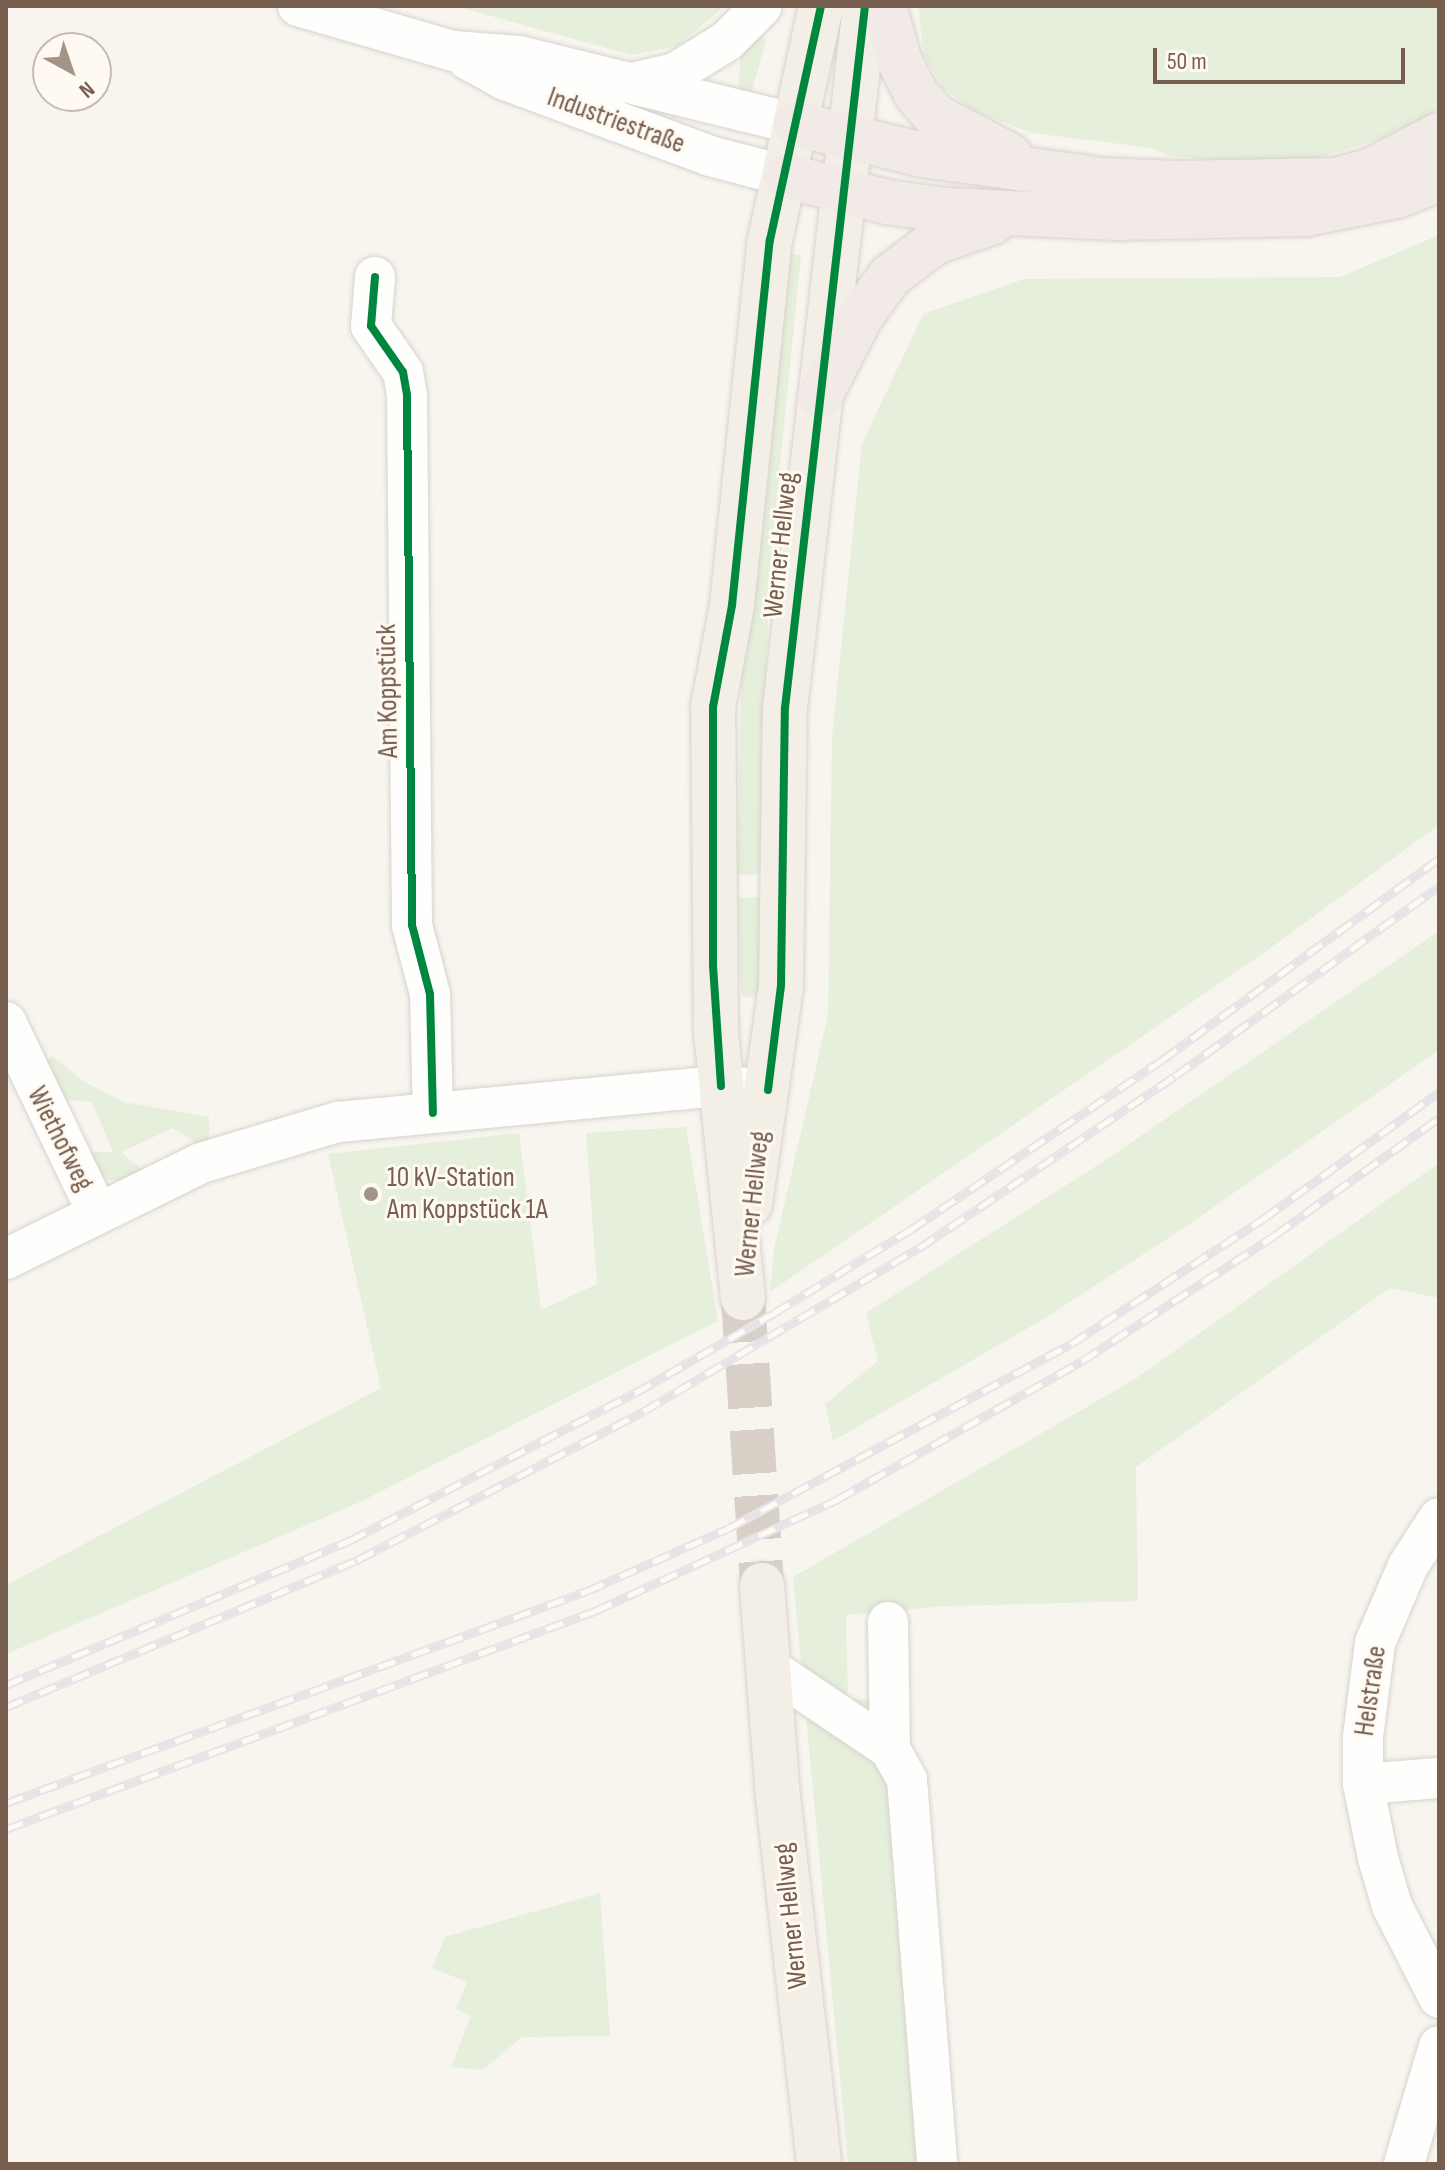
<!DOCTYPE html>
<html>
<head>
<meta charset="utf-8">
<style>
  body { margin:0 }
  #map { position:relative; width:1445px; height:2170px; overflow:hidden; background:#f8f5ef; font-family:"Sofia Sans Condensed",sans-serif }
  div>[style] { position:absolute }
  .green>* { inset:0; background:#e5efdb }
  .major-tunnel>* { height:44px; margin-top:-22px; transform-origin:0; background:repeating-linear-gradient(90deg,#d8cfc7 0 44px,transparent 0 66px) }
  .roads { filter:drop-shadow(0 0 2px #d8d2cd) drop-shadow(0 0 2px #d8d2cd) }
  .minor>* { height:40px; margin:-20px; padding:0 20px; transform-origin:20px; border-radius:20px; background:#fefefd }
  .major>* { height:44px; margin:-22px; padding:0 22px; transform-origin:22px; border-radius:22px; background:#f3efe7 }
  .highway>* { height:44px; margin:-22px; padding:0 22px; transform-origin:22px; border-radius:22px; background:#f1eae6 }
  .rail>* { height:9px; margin-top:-4.5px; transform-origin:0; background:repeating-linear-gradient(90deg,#fefaf2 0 18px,#e6e4e6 0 36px); box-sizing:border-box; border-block:2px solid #e6e4e6 }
  .cycleway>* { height:8px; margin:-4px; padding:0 4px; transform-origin:4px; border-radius:4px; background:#00873e }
  .dots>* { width:22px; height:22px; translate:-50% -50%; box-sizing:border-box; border:4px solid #fefaf2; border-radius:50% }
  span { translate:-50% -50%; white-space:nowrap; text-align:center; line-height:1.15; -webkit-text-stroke:6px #fefaf2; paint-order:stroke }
  .street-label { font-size:28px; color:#775e4f }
  .poi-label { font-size:28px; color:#775e4f }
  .left { translate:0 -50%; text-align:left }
  .frame { position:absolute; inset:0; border:8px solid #775e4f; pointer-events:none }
  .north { position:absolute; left:32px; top:32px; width:80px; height:80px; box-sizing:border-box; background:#fefaf2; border:2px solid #c8bcb1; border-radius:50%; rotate:140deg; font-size:22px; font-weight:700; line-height:32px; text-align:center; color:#775e4f }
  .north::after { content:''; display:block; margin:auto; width:28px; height:36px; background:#a49387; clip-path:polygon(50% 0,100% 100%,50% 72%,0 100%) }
  .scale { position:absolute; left:1153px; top:48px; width:252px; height:36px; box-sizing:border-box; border:4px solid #775e4f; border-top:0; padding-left:10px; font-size:24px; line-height:28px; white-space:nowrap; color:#775e4f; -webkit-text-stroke:6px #fefaf2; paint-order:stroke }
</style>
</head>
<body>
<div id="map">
  <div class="green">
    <i style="clip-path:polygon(455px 6px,725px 6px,677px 46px,632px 55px)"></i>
    <i style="clip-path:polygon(918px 6px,1439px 6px,1439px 108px,1406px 132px,1292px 165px,1169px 156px,1152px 148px,1032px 133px,974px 111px,943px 88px,924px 55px)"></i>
    <i style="clip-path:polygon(760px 35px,766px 40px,751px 95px,738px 92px,741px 50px)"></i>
    <i style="clip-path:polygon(1439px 235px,1439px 825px,1262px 954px,770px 1292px,774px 1249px,828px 1015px,832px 736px,862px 444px,923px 314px,1024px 279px,1340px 277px)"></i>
    <i style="clip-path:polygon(778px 251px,801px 255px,769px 576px,760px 874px,737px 875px,743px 590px)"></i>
    <i style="clip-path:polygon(761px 897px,762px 995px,746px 998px,741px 992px,738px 898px)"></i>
    <i style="clip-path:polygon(1439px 931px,1439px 1050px,1185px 1227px,1047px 1317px,833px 1441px,825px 1404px,878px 1361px,866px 1313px,1107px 1159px)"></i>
    <i style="clip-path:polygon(52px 1056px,85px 1082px,124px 1102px,209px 1117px,209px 1144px,202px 1147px,173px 1128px,121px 1152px,145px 1172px,127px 1180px,107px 1180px,83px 1152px,113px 1152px,92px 1102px,56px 1099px,40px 1065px)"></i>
    <i style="clip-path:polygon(686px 1127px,718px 1321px,358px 1503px,6px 1654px,6px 1585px,381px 1388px,328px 1154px,519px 1133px,541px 1310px,597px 1284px,586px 1133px)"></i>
    <i style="clip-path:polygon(1439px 1163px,1439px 1298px,1390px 1288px,1136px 1467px,1138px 1601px,947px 1606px,846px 1615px,848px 1699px,876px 1700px,891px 1769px,919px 2164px,848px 2164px,793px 1577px,1135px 1379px)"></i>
    <i style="clip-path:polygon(600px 1893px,610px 2036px,522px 2037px,483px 2070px,451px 2067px,471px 2016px,456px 2009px,467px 1982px,432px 1968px,445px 1937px)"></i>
  </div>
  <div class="major-tunnel">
    <i style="left:743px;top:1298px;width:288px;rotate:86.2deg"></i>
  </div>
  <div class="roads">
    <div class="minor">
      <i style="left:298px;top:6px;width:161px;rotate:16.2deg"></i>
      <i style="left:453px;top:51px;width:66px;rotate:4.3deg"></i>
      <i style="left:519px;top:56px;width:285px;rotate:13.8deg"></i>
      <i style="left:467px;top:59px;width:43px;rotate:28.9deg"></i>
      <i style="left:505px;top:80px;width:219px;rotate:20.3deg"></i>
      <i style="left:710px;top:156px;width:79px;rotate:14.7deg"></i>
      <i style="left:632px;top:83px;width:44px;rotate:-13.1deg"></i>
      <i style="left:675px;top:73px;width:61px;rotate:-31.6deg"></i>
      <i style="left:727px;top:41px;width:49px;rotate:-45deg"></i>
      <i style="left:375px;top:277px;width:49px;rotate:94.7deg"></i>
      <i style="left:371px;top:326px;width:56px;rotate:55.2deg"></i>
      <i style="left:403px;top:372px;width:23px;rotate:80deg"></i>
      <i style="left:407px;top:395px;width:530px;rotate:89.46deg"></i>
      <i style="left:412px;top:925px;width:71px;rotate:75.4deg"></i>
      <i style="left:430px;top:994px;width:119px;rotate:88.6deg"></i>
      <i style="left:6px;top:1022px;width:211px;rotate:64.4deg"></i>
      <i style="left:6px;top:1259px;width:217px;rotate:-26.2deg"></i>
      <i style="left:201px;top:1163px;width:143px;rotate:-16.7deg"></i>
      <i style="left:338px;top:1122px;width:385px;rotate:-5.4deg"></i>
      <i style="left:721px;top:1086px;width:31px;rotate:4deg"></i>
      <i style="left:1439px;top:1518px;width:57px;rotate:122.9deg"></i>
      <i style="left:1408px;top:1566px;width:84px;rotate:113.2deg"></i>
      <i style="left:1375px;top:1643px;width:95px;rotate:97.3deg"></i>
      <i style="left:1363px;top:1737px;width:47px;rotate:90deg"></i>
      <i style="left:1363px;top:1784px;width:76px;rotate:78.5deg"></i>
      <i style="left:1378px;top:1858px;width:50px;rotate:73.7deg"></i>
      <i style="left:1392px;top:1906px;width:103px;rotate:62.9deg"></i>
      <i style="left:888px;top:1622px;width:127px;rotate:89.1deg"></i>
      <i style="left:890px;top:1749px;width:35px;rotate:61deg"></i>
      <i style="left:907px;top:1780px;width:385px;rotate:85.5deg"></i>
      <i style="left:768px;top:1667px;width:147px;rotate:33.9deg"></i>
      <i style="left:1363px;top:1784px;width:76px;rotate:-4.5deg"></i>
      <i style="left:1404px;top:2164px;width:123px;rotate:-73.5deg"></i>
    </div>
    <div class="major">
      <i style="left:750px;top:1204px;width:221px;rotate:-81.9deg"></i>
      <i style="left:781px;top:985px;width:277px;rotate:-89.2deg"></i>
      <i style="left:785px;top:708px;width:707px;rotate:-83.5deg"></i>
      <i style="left:743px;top:1298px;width:269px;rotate:-95.8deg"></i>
      <i style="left:716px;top:1030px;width:323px;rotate:-90.5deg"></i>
      <i style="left:713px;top:707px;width:104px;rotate:-79.4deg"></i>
      <i style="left:732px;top:605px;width:367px;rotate:-84.1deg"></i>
      <i style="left:770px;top:240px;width:239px;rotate:-77.7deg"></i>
      <i style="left:762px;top:1585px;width:213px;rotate:85.7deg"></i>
      <i style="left:778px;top:1797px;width:369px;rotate:83.6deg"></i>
    </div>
    <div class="highway">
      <i style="left:884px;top:6px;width:58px;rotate:74.1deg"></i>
      <i style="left:900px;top:62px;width:36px;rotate:63deg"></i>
      <i style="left:916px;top:94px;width:29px;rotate:49deg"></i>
      <i style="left:935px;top:116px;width:84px;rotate:27.8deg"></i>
      <i style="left:796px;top:124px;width:131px;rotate:13.7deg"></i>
      <i style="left:923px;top:155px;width:182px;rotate:7.9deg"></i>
      <i style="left:1103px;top:180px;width:72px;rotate:2.4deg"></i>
      <i style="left:1175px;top:183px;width:160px;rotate:-1.1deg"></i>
      <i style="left:1335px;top:180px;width:38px;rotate:-15deg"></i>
      <i style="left:1372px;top:170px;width:76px;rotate:-27.6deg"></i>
      <i style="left:786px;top:176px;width:104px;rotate:14.4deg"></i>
      <i style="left:887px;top:202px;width:59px;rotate:7.9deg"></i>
      <i style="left:945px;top:210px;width:171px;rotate:2.7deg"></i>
      <i style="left:1116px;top:218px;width:190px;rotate:-1.2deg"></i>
      <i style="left:1306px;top:214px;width:93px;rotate:-11.2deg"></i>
      <i style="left:1397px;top:196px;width:45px;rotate:-22deg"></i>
      <i style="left:820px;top:396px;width:90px;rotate:-62.9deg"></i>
      <i style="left:861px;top:316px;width:49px;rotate:-54.1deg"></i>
      <i style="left:890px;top:276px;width:56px;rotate:-37.1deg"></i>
      <i style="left:935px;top:242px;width:61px;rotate:-19deg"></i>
    </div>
  </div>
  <div class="rail">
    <i style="left:6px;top:1685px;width:372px;rotate:-22.8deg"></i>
    <i style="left:349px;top:1541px;width:322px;rotate:-27.4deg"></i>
    <i style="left:635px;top:1393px;width:160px;rotate:-29.9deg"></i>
    <i style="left:774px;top:1313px;width:159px;rotate:-31.4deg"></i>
    <i style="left:910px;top:1230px;width:304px;rotate:-34deg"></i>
    <i style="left:1162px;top:1060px;width:342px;rotate:-36deg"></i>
    <i style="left:6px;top:1707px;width:381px;rotate:-22.7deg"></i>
    <i style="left:357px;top:1560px;width:323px;rotate:-27.4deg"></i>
    <i style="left:644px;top:1411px;width:320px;rotate:-30.7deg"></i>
    <i style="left:919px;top:1248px;width:308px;rotate:-33.9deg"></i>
    <i style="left:1175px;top:1076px;width:325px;rotate:-35.7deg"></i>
    <i style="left:6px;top:1803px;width:618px;rotate:-20.05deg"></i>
    <i style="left:587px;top:1591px;width:155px;rotate:-23.9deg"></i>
    <i style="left:729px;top:1528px;width:388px;rotate:-28.3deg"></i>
    <i style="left:1071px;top:1344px;width:229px;rotate:-33.1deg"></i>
    <i style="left:1263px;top:1219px;width:217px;rotate:-35.8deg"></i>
    <i style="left:6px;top:1829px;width:628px;rotate:-20.31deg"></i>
    <i style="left:595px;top:1611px;width:268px;rotate:-24.7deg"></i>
    <i style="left:838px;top:1499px;width:280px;rotate:-29.5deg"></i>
    <i style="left:1082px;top:1361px;width:230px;rotate:-33.1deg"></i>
    <i style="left:1275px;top:1235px;width:201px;rotate:-35.5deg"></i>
  </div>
  <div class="cycleway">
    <i style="left:375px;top:277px;width:49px;rotate:94.7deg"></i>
    <i style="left:371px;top:326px;width:56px;rotate:55.2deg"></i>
    <i style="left:403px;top:372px;width:23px;rotate:80deg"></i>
    <i style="left:407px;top:395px;width:530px;rotate:89.46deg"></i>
    <i style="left:412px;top:925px;width:71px;rotate:75.4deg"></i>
    <i style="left:430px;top:994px;width:119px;rotate:88.6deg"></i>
    <i style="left:721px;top:1086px;width:122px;rotate:-93.8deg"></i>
    <i style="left:713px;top:964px;width:257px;rotate:-90deg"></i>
    <i style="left:713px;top:707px;width:104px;rotate:-79.4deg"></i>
    <i style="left:732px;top:605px;width:367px;rotate:-84.1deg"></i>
    <i style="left:770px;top:240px;width:239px;rotate:-77.7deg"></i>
    <i style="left:768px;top:1090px;width:106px;rotate:-82.9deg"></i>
    <i style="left:781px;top:985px;width:277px;rotate:-89.2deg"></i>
    <i style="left:785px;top:708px;width:707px;rotate:-83.5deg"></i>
  </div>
  <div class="dots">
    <i style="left:371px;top:1194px;background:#a49387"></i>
  </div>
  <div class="street-label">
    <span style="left:616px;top:121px;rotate:20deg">Industriestraße</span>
    <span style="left:781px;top:545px;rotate:-84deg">Werner Hellweg</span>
    <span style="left:388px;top:691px;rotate:-91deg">Am Koppstück</span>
    <span style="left:60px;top:1139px;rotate:63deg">Wiethofweg</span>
    <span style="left:753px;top:1204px;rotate:-84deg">Werner Hellweg</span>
    <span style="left:1371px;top:1691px;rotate:-82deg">Helstraße</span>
    <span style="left:791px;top:1916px;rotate:-96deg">Werner Hellweg</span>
  </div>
  <div class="poi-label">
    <span class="left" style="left:387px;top:1194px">10 kV-Station<br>Am Koppstück 1A</span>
  </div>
  <div class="frame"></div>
  <div class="north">N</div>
  <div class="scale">50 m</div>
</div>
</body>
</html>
